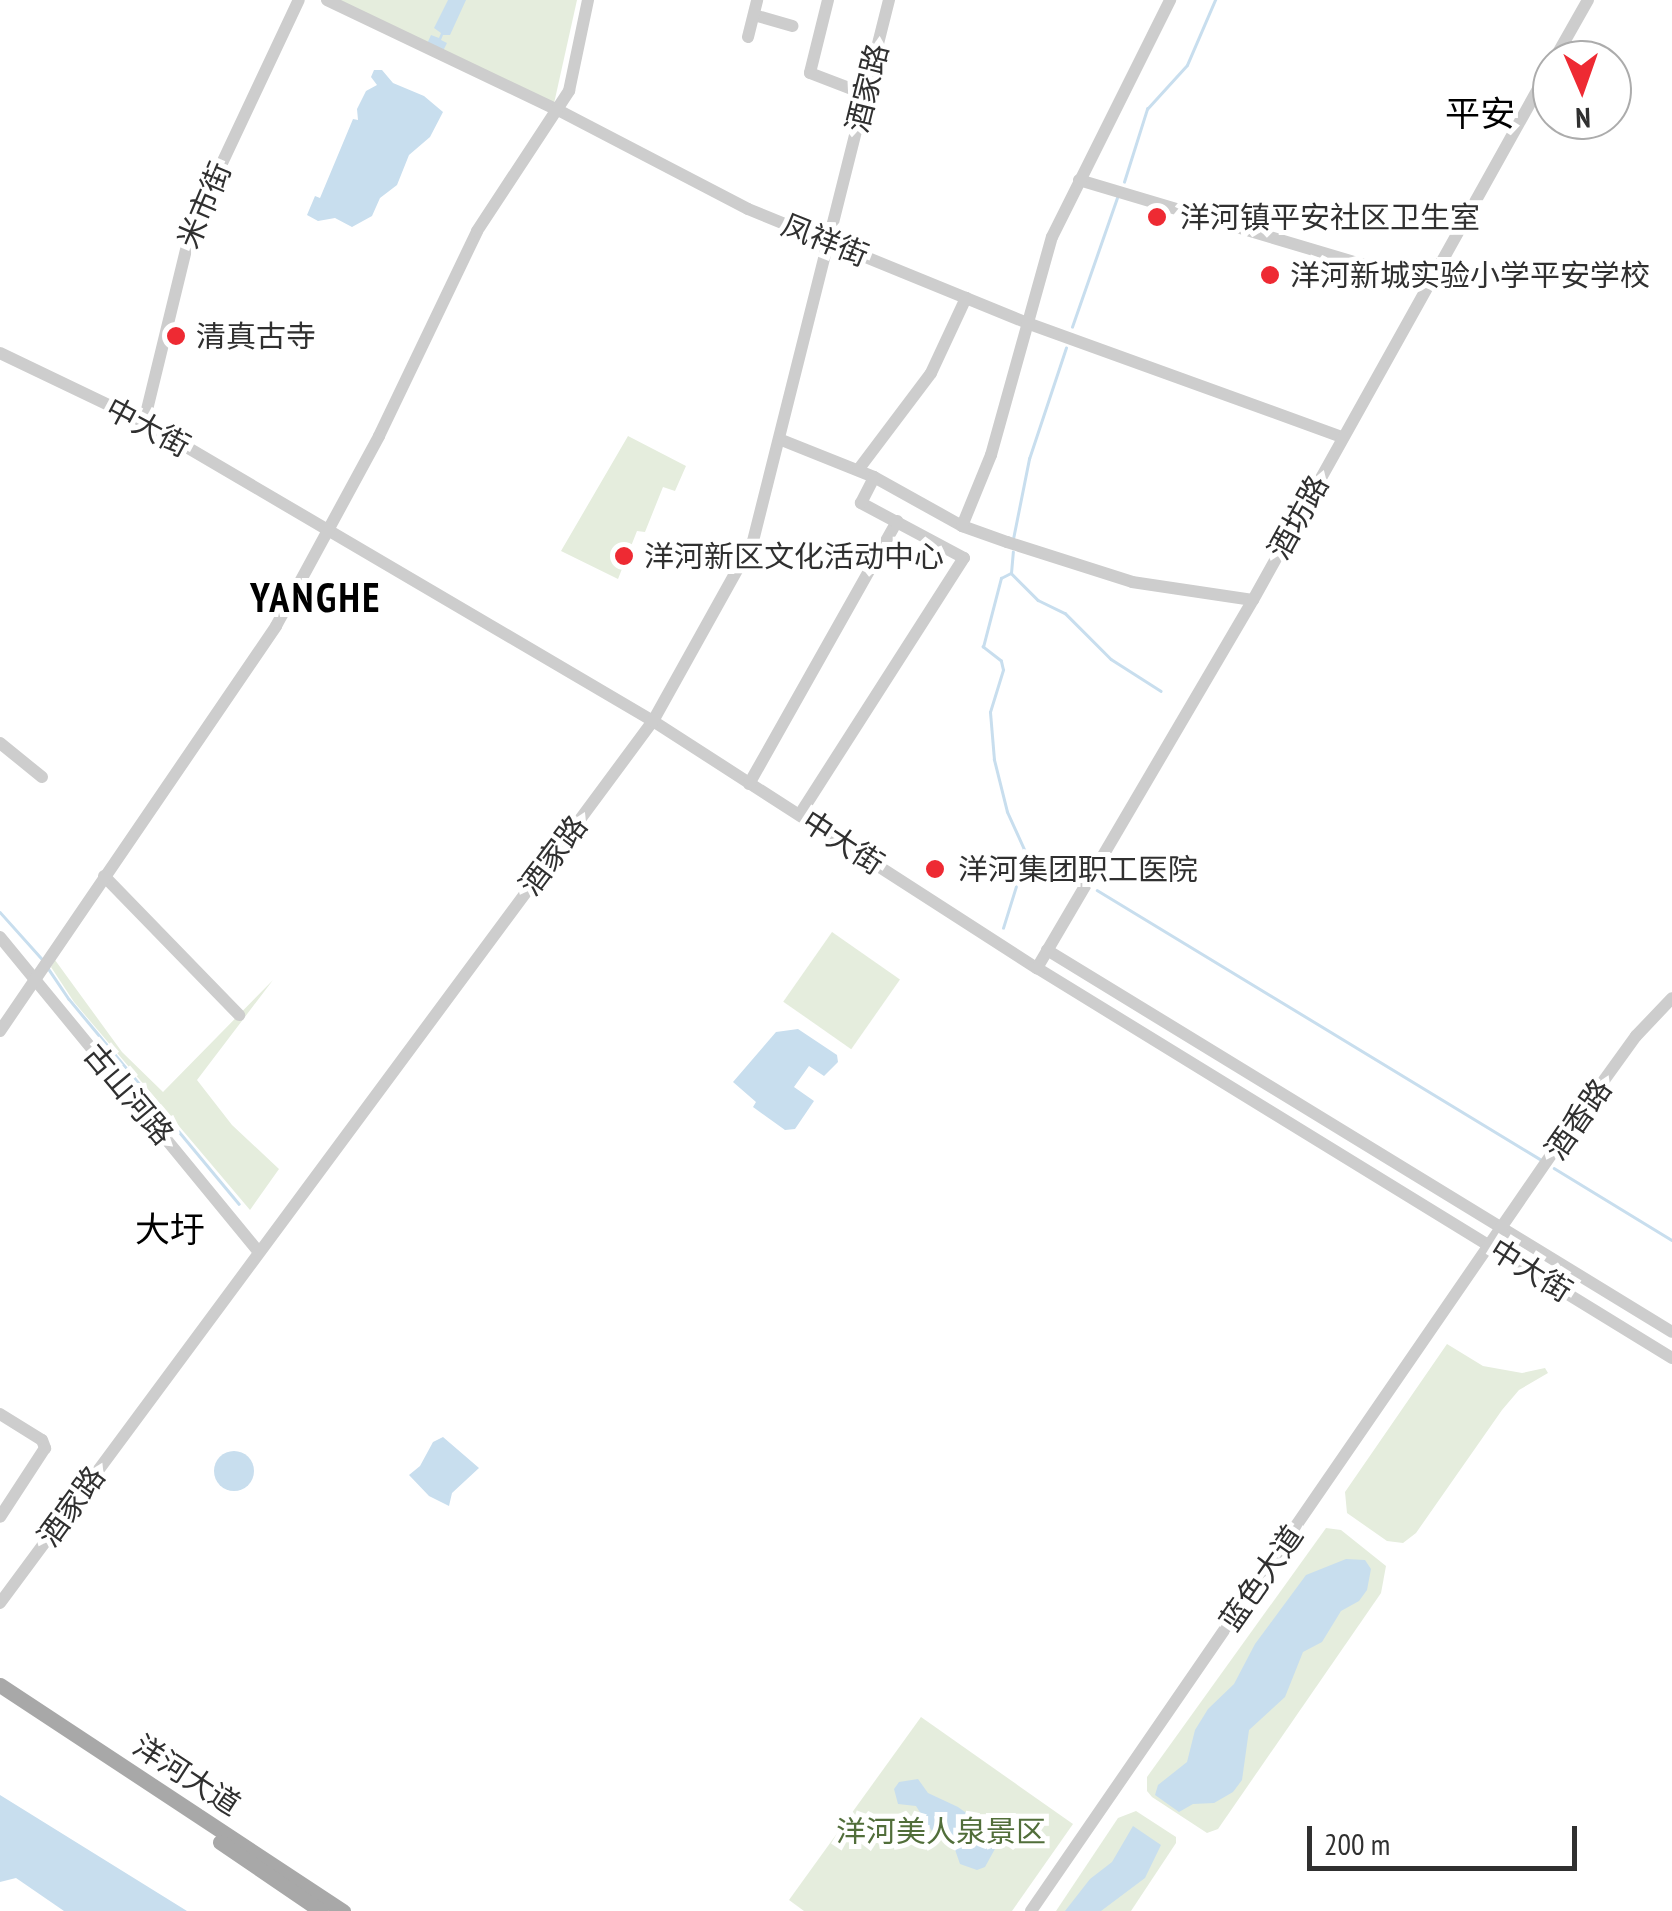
<!DOCTYPE html>
<html>
<head>
<meta charset="utf-8">
<style>
  body { margin:0 }
  #map { position:relative; width:1672px; height:1911px; overflow:hidden; background:#fff; font-family:"PT Sans Narrow","Noto Sans SC",sans-serif }
  div>[style] { position:absolute }
  .green>* { inset:0; background:#e5eddd; transform-origin:0 0 }
  .water>* { inset:0; background:#c8deee }
  .round { border-radius:50% }
  .stream>* { height:2.5px; margin:-1.25px; padding:0 1.25px; transform-origin:1.25px; border-radius:1.25px; background:#c8deee }
  .minor>* { height:12px; margin:-6px; padding:0 6px; transform-origin:6px; border-radius:6px; background:#cdcdcd }
  .major>* { height:15px; margin:-7.5px; padding:0 7.5px; transform-origin:7.5px; border-radius:7.5px; background:#a8a8a8 }
  .dots>* { width:28px; height:28px; translate:-50% -50%; box-sizing:border-box; border:5px solid #fff; border-radius:50% }
  span { translate:-50% -50%; white-space:nowrap; text-align:center; line-height:1.15; -webkit-text-stroke:10px #fff; paint-order:stroke }
  .street-label { font-size:30px; color:#303030 }
  .poi-label { font-size:30px; color:#303030 }
  .left { translate:0 -50%; text-align:left }
  .park-label { font-size:30px; color:#516e3a }
  .quarter-label { font-size:35px; color:#000 }
  .district-label { font-size:40px; color:#000; font-weight:700; letter-spacing:2.5px }
  .north { position:absolute; left:1532px; top:40px; width:100px; height:100px; box-sizing:border-box; background:#fff; border:2px solid #acacac; border-radius:50%; rotate:178deg; font-size:28px; font-weight:700; line-height:40px; text-align:center; color:#303030 }
  .north::after { content:''; display:block; margin:auto; width:35px; height:45px; background:#ee2a33; clip-path:polygon(50% 0,100% 100%,50% 72%,0 100%) }
  .scale { position:absolute; left:1307px; top:1826px; width:270px; height:45px; box-sizing:border-box; border:5px solid #303030; border-top:0; padding-left:12px; font-size:30px; line-height:35px; white-space:nowrap; color:#303030; -webkit-text-stroke:8px #fff; paint-order:stroke }
</style>
</head>
<body>
<div id="map">
  <div class="green">
    <i style="clip-path:polygon(323px 0,577px 0,553px 108px)"></i>
    <i style="clip-path:polygon(628px 436px,686px 466px,675px 491px,663px 487px,645px 532px,637px 531px,618px 579px,561px 551px)"></i>
    <i style="left:832px;top:932px;width:83px;height:85px;rotate:35deg"></i>
    <i style="clip-path:polygon(55px 960px,122px 1052px,163px 1092px,273px 980px,197px 1080px,232px 1125px,279px 1169px,250px 1210px,74px 1002px,51px 967px)"></i>
    <i style="clip-path:polygon(1447px 1344px,1483px 1366px,1522px 1373px,1545px 1368px,1548px 1373px,1519px 1390px,1502px 1410px,1416px 1533px,1403px 1543px,1387px 1541px,1347px 1513px,1345px 1492px)"></i>
    <i style="clip-path:polygon(1326px 1528px,1341px 1530px,1386px 1566px,1381px 1593px,1218px 1829px,1207px 1833px,1152px 1797px,1147px 1791px,1147px 1777px)"></i>
    <i style="clip-path:polygon(921px 1717px,1073px 1824px,1012px 1911px,804px 1911px,789px 1900px)"></i>
    <i style="clip-path:polygon(1136px 1811px,1176px 1837px,1176px 1843px,1131px 1911px,1056px 1911px,1118px 1818px)"></i>
  </div>
  <div class="water">
    <i style="clip-path:polygon(448px 0,466px 0,450px 35px,443px 35px,441px 40px,447px 43px,442px 53px,426px 46px,431px 35px,439px 38px,441px 33px,434px 28px)"></i>
    <i style="clip-path:polygon(374px 70px,382px 70px,393px 83px,424px 96px,443px 112px,430px 137px,409px 155px,397px 185px,380px 198px,372px 216px,352px 227px,335px 218px,318px 221px,307px 215px,315px 196px,320px 198px,353px 119px,358px 120px,357px 109px,366px 91px,377px 85px,371px 77px)"></i>
    <i style="clip-path:polygon(798px 1029px,837px 1055px,838px 1062px,824px 1076px,809px 1066px,794px 1087px,814px 1101px,795px 1129px,785px 1130px,753px 1107px,756px 1102px,733px 1082px,776px 1032px)"></i>
    <i style="clip-path:polygon(443px 1437px,479px 1468px,452px 1493px,449px 1506px,429px 1496px,409px 1475px,420px 1466px,433px 1442px)"></i>
    <i class="round" style="left:214px;top:1451px;width:40px;height:40px"></i>
    <i style="clip-path:polygon(1346px 1559px,1365px 1560px,1371px 1569px,1367px 1590px,1359px 1601px,1341px 1611px,1322px 1642px,1303px 1652px,1285px 1697px,1249px 1730px,1242px 1780px,1233px 1792px,1214px 1803px,1193px 1804px,1179px 1812px,1155px 1795px,1158px 1785px,1187px 1762px,1195px 1730px,1208px 1709px,1234px 1684px,1255px 1644px,1306px 1575px)"></i>
    <i style="clip-path:polygon(918px 1779px,928px 1793px,958px 1807px,991px 1831px,996px 1847px,985px 1867px,977px 1870px,960px 1864px,952px 1841px,932px 1831px,916px 1806px,898px 1804px,894px 1789px,899px 1782px)"></i>
    <i style="clip-path:polygon(0 1795px,187px 1911px,64px 1911px,16px 1878px,0 1882px)"></i>
    <i style="clip-path:polygon(1133px 1826px,1161px 1845px,1145px 1878px,1101px 1911px,1065px 1911px,1090px 1879px,1112px 1862px)"></i>
  </div>
  <div class="stream">
    <i style="left:1124px;top:182px;width:77px;rotate:-72.5deg"></i>
    <i style="left:1147px;top:109px;width:59px;rotate:-47.7deg"></i>
    <i style="left:1187px;top:65px;width:71px;rotate:-66.7deg"></i>
    <i style="left:1072px;top:327px;width:137px;rotate:-70.8deg"></i>
    <i style="left:1013px;top:539px;width:82px;rotate:-78.7deg"></i>
    <i style="left:1029px;top:459px;width:117px;rotate:-71.6deg"></i>
    <i style="left:1011px;top:573px;width:38px;rotate:45deg"></i>
    <i style="left:1038px;top:600px;width:30px;rotate:26deg"></i>
    <i style="left:1065px;top:613px;width:65px;rotate:45deg"></i>
    <i style="left:1111px;top:659px;width:59px;rotate:32.6deg"></i>
    <i style="left:1097px;top:890px;width:518px;rotate:31.27deg"></i>
    <i style="left:0;top:912px;width:66px;rotate:48.1deg"></i>
    <i style="left:1003px;top:928px;width:77px;rotate:-72.7deg"></i>
    <i style="left:1026px;top:854px;width:46px;rotate:-114.3deg"></i>
    <i style="left:1007px;top:812px;width:54px;rotate:-104deg"></i>
    <i style="left:994px;top:760px;width:48px;rotate:-94.8deg"></i>
    <i style="left:990px;top:712px;width:44px;rotate:-72.8deg"></i>
    <i style="left:1003px;top:670px;width:9px;rotate:-103deg"></i>
    <i style="left:1001px;top:661px;width:23px;rotate:-142deg"></i>
    <i style="left:983px;top:647px;width:71px;rotate:-75.4deg"></i>
    <i style="left:1001px;top:578px;width:11px;rotate:-27deg"></i>
    <i style="left:1011px;top:573px;width:21px;rotate:-85deg"></i>
    <i style="left:48px;top:968px;width:37px;rotate:56deg"></i>
    <i style="left:69px;top:999px;width:266px;rotate:50.3deg"></i>
    <i style="left:1554px;top:1168px;width:138px;rotate:31.4deg"></i>
  </div>
  <div class="minor">
    <i style="left:327px;top:0;width:256px;rotate:25.5deg"></i>
    <i style="left:558px;top:110px;width:214px;rotate:27.5deg"></i>
    <i style="left:748px;top:209px;width:301px;rotate:22.2deg"></i>
    <i style="left:1027px;top:323px;width:335px;rotate:19.9deg"></i>
    <i style="left:828px;top:0;width:75px;rotate:103.9deg"></i>
    <i style="left:810px;top:73px;width:59px;rotate:20.9deg"></i>
    <i style="left:754px;top:15px;width:40px;rotate:16deg"></i>
    <i style="left:748px;top:37px;width:38px;rotate:-76deg"></i>
    <i style="left:1554px;top:60px;width:69px;rotate:-60.5deg"></i>
    <i style="left:1079px;top:180px;width:364px;rotate:16.6deg"></i>
    <i style="left:0;top:353px;width:160px;rotate:25.6deg"></i>
    <i style="left:144px;top:422px;width:590px;rotate:30.43deg"></i>
    <i style="left:653px;top:721px;width:457px;rotate:32.8deg"></i>
    <i style="left:1037px;top:968px;width:745px;rotate:31.56deg"></i>
    <i style="left:144px;top:422px;width:199px;rotate:-76.3deg"></i>
    <i style="left:191px;top:229px;width:253px;rotate:-64.8deg"></i>
    <i style="left:779px;top:439px;width:102px;rotate:21.8deg"></i>
    <i style="left:874px;top:477px;width:101px;rotate:29.1deg"></i>
    <i style="left:962px;top:526px;width:48px;rotate:19.6deg"></i>
    <i style="left:1007px;top:542px;width:131px;rotate:17.7deg"></i>
    <i style="left:1132px;top:582px;width:122px;rotate:8.5deg"></i>
    <i style="left:858px;top:470px;width:121px;rotate:-53deg"></i>
    <i style="left:931px;top:373px;width:83px;rotate:-65deg"></i>
    <i style="left:962px;top:526px;width:77px;rotate:-67.8deg"></i>
    <i style="left:991px;top:455px;width:226px;rotate:-74.4deg"></i>
    <i style="left:1052px;top:237px;width:265px;rotate:-63.5deg"></i>
    <i style="left:0;top:743px;width:54px;rotate:39deg"></i>
    <i style="left:749px;top:784px;width:302px;rotate:-60.6deg"></i>
    <i style="left:800px;top:814px;width:304px;rotate:-57.4deg"></i>
    <i style="left:964px;top:558px;width:117px;rotate:-151.9deg"></i>
    <i style="left:861px;top:503px;width:29px;rotate:-63deg"></i>
    <i style="left:104px;top:876px;width:194px;rotate:45.8deg"></i>
    <i style="left:0;top:937px;width:406px;rotate:50.6deg"></i>
    <i style="left:1047px;top:950px;width:732px;rotate:31.43deg"></i>
    <i style="left:1037px;top:968px;width:427px;rotate:-59.6deg"></i>
    <i style="left:1253px;top:600px;width:614px;rotate:-60.85deg"></i>
    <i style="left:0;top:1031px;width:490px;rotate:-55.7deg"></i>
    <i style="left:276px;top:626px;width:216px;rotate:-61.5deg"></i>
    <i style="left:379px;top:436px;width:227px;rotate:-64.4deg"></i>
    <i style="left:477px;top:231px;width:168px;rotate:-56.7deg"></i>
    <i style="left:569px;top:91px;width:93px;rotate:-78.2deg"></i>
    <i style="left:0;top:1414px;width:49px;rotate:31.8deg"></i>
    <i style="left:42px;top:1440px;width:9px;rotate:69deg"></i>
    <i style="left:45px;top:1448px;width:82px;rotate:123.1deg"></i>
    <i style="left:0;top:1603px;width:1097px;rotate:-53.49deg"></i>
    <i style="left:653px;top:721px;width:206px;rotate:-60.9deg"></i>
    <i style="left:753px;top:541px;width:558px;rotate:-75.89deg"></i>
    <i style="left:1031px;top:1911px;width:953px;rotate:-55.48deg"></i>
    <i style="left:1571px;top:1126px;width:111px;rotate:-54.2deg"></i>
    <i style="left:1636px;top:1036px;width:52px;rotate:-46.5deg"></i>
  </div>
  <div class="major">
    <i style="left:0;top:1685px;width:411px;rotate:33.4deg"></i>
    <i style="left:220px;top:1842px;width:122px;rotate:34.3deg"></i>
  </div>
  <div class="dots">
    <i style="left:1157px;top:217px;background:#ee2a33"></i>
    <i style="left:1270px;top:275px;background:#ee2a33"></i>
    <i style="left:176px;top:336px;background:#ee2a33"></i>
    <i style="left:624px;top:556px;background:#ee2a33"></i>
    <i style="left:935px;top:869px;background:#ee2a33"></i>
  </div>
  <div class="street-label">
    <span style="left:867px;top:88px;rotate:-76deg">酒家路</span>
    <span style="left:204px;top:205px;rotate:-67deg">米市街</span>
    <span style="left:825px;top:240px;rotate:22deg">凤祥街</span>
    <span style="left:148px;top:427px;rotate:28deg">中大街</span>
    <span style="left:1298px;top:517px;rotate:-61deg">酒坊路</span>
    <span style="left:843px;top:842px;rotate:33deg">中大街</span>
    <span style="left:553px;top:855px;rotate:-53deg">酒家路</span>
    <span style="left:129px;top:1094px;rotate:50deg">古山河路</span>
    <span style="left:1578px;top:1119px;rotate:-55deg">酒香路</span>
    <span style="left:1531px;top:1270px;rotate:32deg">中大街</span>
    <span style="left:71px;top:1506px;rotate:-54deg">酒家路</span>
    <span style="left:1261px;top:1578px;rotate:-55deg">蓝色大道</span>
    <span style="left:187px;top:1775px;rotate:33deg">洋河大道</span>
  </div>
  <div class="poi-label">
    <span class="left" style="left:1180px;top:217px">洋河镇平安社区卫生室</span>
    <span class="left" style="left:1290px;top:275px">洋河新城实验小学平安学校</span>
    <span class="left" style="left:196px;top:336px">清真古寺</span>
    <span class="left" style="left:644px;top:556px">洋河新区文化活动中心</span>
    <span class="left" style="left:958px;top:869px">洋河集团职工医院</span>
  </div>
  <div class="park-label">
    <span style="left:941px;top:1831px">洋河美人泉景区</span>
  </div>
  <div class="quarter-label">
    <span style="left:1480px;top:113px">平安</span>
    <span style="left:170px;top:1229px">大圩</span>
  </div>
  <div class="district-label">
    <span style="left:316px;top:597px">YANGHE</span>
  </div>
  <div class="north">N</div>
  <div class="scale">200 m</div>
</div>
</body>
</html>
